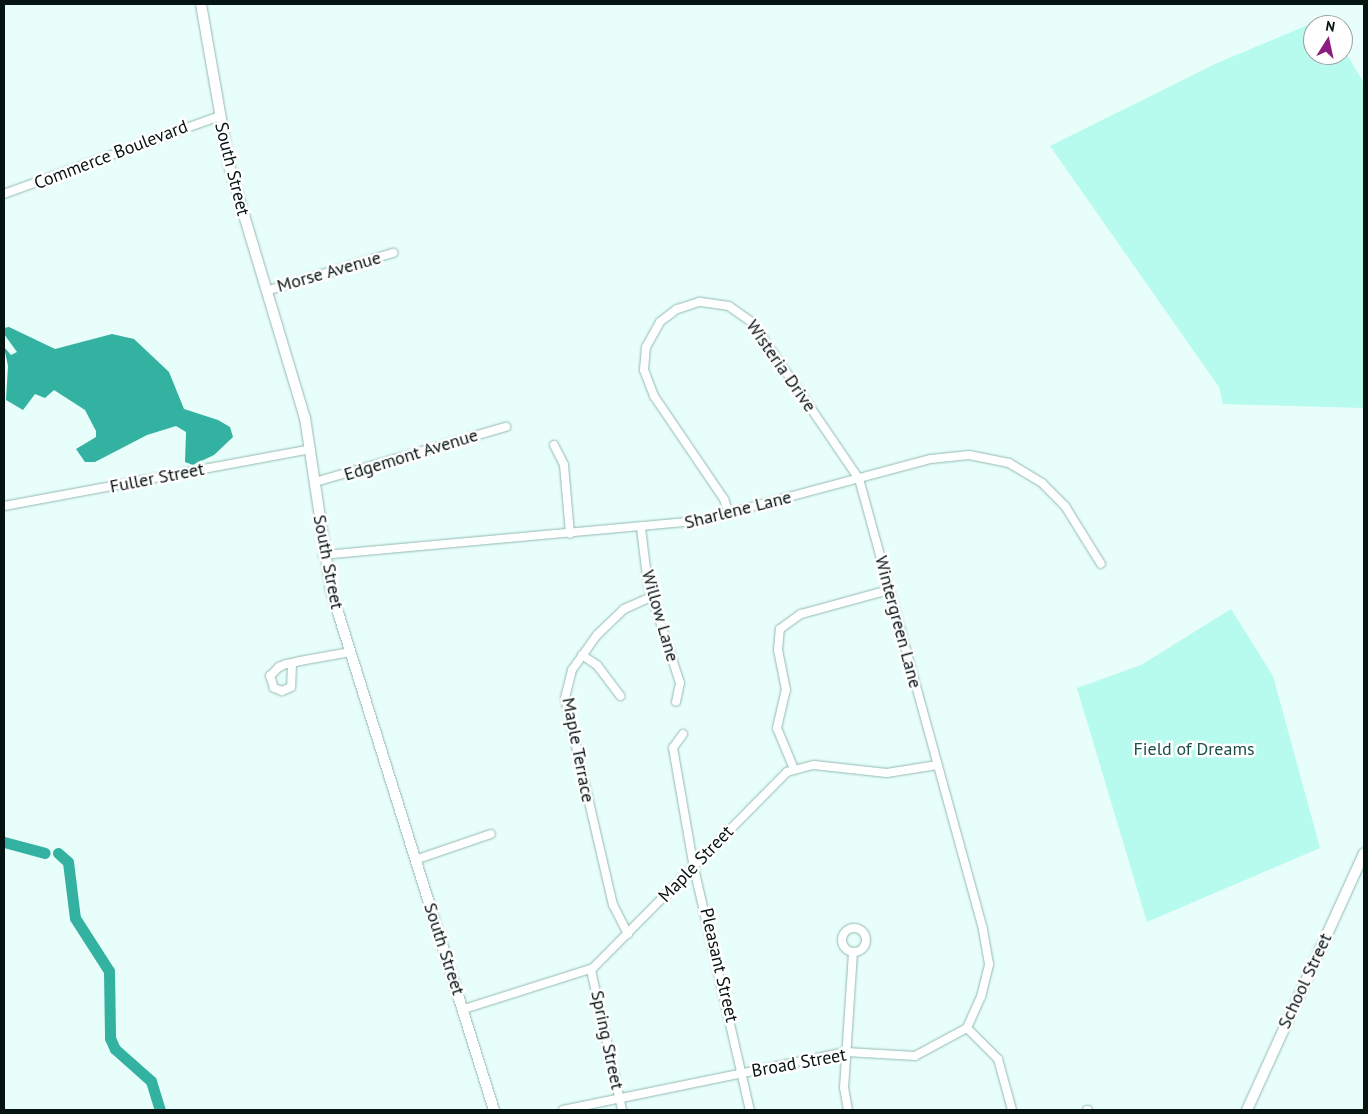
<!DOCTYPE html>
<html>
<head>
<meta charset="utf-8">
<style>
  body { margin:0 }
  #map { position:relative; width:1368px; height:1114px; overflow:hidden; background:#e7fefa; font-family:"PT Sans",sans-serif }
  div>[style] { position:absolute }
  .green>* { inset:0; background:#b7faee }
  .water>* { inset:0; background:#33b1a1 }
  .river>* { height:11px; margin:-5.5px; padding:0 5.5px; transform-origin:5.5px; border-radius:5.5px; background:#33b1a1 }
  .roads { filter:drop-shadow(0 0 1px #93b9b2) drop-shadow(0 0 1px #93b9b2) }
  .street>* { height:8px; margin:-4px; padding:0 4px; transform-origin:4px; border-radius:4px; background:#fff }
  .street>.ring { margin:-4px; padding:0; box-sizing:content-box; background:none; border:8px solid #fff; border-radius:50% }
  .secondary>* { height:10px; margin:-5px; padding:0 5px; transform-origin:5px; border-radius:5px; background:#fff }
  span { translate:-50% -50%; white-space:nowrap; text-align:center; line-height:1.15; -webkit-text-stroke:5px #fff; paint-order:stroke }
  .street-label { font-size:18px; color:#051311 }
  .park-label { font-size:18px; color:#1d5049 }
  .frame { position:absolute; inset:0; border:5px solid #051311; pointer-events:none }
  .north { position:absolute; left:1303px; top:15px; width:50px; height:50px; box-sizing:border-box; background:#fff; border:1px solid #9ba1a0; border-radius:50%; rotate:10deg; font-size:14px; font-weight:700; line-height:20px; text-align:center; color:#051311 }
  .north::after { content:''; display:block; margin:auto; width:18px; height:22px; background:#8b1d81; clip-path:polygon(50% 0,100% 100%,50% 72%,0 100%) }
</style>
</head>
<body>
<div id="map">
  <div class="green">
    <i style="clip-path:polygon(1327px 17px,1331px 25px,1313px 25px,1313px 55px,1343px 55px,1343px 48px,1364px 83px,1364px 408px,1223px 404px,1219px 387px,1050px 146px,1215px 64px)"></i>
    <i style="clip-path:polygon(1231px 609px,1273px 676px,1320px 848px,1147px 922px,1077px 688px,1141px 665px)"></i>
  </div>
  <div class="water">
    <i style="clip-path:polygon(9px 327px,55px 349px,112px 334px,134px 339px,169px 372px,184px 409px,218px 420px,230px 427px,233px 437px,214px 455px,193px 465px,185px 462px,186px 432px,176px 426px,147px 435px,95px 462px,85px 462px,76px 449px,96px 437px,96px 431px,85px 410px,54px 390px,45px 398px,35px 394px,23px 410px,6px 400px,8px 366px,4px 347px,11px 355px,17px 352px,4px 334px,4px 328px)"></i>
  </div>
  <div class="river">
    <i style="left:4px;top:842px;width:42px;rotate:15deg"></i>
    <i style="left:58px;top:853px;width:13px;rotate:42deg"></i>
    <i style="left:68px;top:862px;width:56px;rotate:82.9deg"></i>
    <i style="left:75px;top:918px;width:63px;rotate:57.3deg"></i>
    <i style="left:109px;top:971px;width:67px;rotate:89.1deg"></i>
    <i style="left:110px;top:1038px;width:12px;rotate:66deg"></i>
    <i style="left:115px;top:1049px;width:48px;rotate:41.6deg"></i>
    <i style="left:151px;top:1081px;width:30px;rotate:73deg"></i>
  </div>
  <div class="roads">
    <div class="street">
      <i style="left:4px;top:194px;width:229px;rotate:-19.9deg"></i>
      <i style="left:266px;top:291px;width:133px;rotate:-16.7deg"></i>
      <i style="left:554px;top:445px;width:22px;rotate:63deg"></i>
      <i style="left:564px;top:465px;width:69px;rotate:85deg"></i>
      <i style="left:315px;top:482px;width:199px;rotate:-16.1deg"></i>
      <i style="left:4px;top:506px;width:312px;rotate:-10.5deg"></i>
      <i style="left:641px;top:528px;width:57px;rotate:83deg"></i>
      <i style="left:648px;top:585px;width:103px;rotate:71.9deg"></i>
      <i style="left:680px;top:683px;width:19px;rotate:102deg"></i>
      <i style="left:323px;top:555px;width:378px;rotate:-5.2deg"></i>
      <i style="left:699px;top:521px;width:240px;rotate:-15deg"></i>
      <i style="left:931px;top:459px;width:38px;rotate:-6deg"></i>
      <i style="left:969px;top:455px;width:41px;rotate:11.3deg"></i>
      <i style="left:1009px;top:463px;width:39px;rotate:31deg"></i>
      <i style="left:1042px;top:483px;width:33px;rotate:45deg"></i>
      <i style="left:1065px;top:506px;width:68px;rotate:58.2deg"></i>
      <i style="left:582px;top:655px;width:18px;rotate:34deg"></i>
      <i style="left:597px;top:665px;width:39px;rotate:53deg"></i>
      <i style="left:292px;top:663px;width:24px;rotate:92deg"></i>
      <i style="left:291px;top:687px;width:10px;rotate:156deg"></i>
      <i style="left:282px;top:691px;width:9px;rotate:-159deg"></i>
      <i style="left:274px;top:688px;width:13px;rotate:-108deg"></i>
      <i style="left:270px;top:676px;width:13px;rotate:-45deg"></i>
      <i style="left:279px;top:667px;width:8px;rotate:-23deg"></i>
      <i style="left:286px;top:664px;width:6px;rotate:-9deg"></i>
      <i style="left:292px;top:663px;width:8px;rotate:-14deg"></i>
      <i style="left:300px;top:661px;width:51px;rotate:-10.2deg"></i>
      <i style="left:683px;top:734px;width:17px;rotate:126deg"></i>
      <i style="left:673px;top:748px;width:122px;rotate:80.1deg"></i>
      <i style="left:694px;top:868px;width:248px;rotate:77deg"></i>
      <i style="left:794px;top:769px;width:44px;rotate:-112.5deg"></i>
      <i style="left:777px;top:728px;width:39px;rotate:-77deg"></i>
      <i style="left:786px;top:690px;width:41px;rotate:-101.3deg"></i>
      <i style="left:778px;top:650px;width:21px;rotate:-85deg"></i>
      <i style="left:780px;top:629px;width:26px;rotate:-36deg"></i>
      <i style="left:801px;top:614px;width:91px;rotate:-15.3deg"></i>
      <i style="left:415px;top:860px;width:80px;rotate:-18.9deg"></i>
      <i class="ring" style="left:842px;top:928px;width:16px;height:16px"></i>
      <i style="left:628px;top:934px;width:33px;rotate:-117deg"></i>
      <i style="left:613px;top:905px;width:212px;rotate:-103.1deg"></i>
      <i style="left:565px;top:698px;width:29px;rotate:-76deg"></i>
      <i style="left:572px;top:670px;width:43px;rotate:-54.5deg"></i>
      <i style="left:597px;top:635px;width:37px;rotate:-44deg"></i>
      <i style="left:624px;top:609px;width:30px;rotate:-24deg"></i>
      <i style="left:591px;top:970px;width:143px;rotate:77.5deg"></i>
      <i style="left:464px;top:1009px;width:135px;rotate:-17.6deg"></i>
      <i style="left:593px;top:968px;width:276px;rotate:-45.3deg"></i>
      <i style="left:787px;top:772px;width:28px;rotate:-15deg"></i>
      <i style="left:814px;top:765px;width:73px;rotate:6.3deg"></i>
      <i style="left:887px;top:773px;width:51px;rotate:-9.1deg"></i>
      <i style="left:967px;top:1028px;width:44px;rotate:45deg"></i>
      <i style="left:998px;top:1059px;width:53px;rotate:74.6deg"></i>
      <i style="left:563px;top:1110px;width:289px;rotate:-11.6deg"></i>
      <i style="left:846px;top:1052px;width:69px;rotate:3.3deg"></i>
      <i style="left:915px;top:1056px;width:59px;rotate:-28.3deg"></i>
      <i style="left:967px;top:1028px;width:34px;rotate:-66deg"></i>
      <i style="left:981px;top:997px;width:34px;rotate:-76deg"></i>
      <i style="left:989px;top:964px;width:36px;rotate:-100deg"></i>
      <i style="left:983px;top:929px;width:467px;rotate:-105.4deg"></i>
      <i style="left:859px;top:479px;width:189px;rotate:-124.2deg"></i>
      <i style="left:753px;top:323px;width:29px;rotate:-145deg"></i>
      <i style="left:729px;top:306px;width:30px;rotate:-172deg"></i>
      <i style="left:699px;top:302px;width:23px;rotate:162deg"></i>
      <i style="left:677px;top:309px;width:21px;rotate:143deg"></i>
      <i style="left:660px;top:322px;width:29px;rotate:119deg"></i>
      <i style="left:646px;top:347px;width:23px;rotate:95deg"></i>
      <i style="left:644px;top:370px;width:28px;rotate:69deg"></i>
      <i style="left:654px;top:396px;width:125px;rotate:55.8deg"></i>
      <i style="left:724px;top:499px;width:16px;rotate:72deg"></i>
      <i style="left:848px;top:1110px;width:22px;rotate:-100deg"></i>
      <i style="left:844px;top:1088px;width:136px;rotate:-86.2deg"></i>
      <i style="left:1087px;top:1110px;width:1px"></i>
    </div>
    <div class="secondary">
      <i style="left:201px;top:4px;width:163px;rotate:80.1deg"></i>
      <i style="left:229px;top:165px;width:264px;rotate:73.3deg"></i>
      <i style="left:305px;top:418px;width:174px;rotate:81.4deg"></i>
      <i style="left:331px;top:590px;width:545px;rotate:72.6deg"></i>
      <i style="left:1247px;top:1110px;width:282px;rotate:-65.5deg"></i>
    </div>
  </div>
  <div class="street-label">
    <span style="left:111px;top:155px;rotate:-21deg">Commerce Boulevard</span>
    <span style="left:232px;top:169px;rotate:76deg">South Street</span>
    <span style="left:329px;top:272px;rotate:-16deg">Morse Avenue</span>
    <span style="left:781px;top:366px;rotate:55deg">Wisteria Drive</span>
    <span style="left:411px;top:455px;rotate:-17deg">Edgemont Avenue</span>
    <span style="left:157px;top:478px;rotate:-11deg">Fuller Street</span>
    <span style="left:738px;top:510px;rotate:-14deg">Sharlene Lane</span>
    <span style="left:328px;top:562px;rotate:79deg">South Street</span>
    <span style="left:660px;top:616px;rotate:74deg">Willow Lane</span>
    <span style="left:898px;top:622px;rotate:75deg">Wintergreen Lane</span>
    <span style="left:578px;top:750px;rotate:79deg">Maple Terrace</span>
    <span style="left:696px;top:864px;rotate:-46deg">Maple Street</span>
    <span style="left:444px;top:949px;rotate:72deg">South Street</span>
    <span style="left:719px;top:965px;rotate:77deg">Pleasant Street</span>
    <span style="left:1305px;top:981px;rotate:-65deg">School Street</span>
    <span style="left:607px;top:1040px;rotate:78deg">Spring Street</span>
    <span style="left:799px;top:1063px;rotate:-10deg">Broad Street</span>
  </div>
  <div class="park-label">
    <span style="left:1194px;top:749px">Field of Dreams</span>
  </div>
  <div class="frame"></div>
  <div class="north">N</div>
</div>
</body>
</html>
